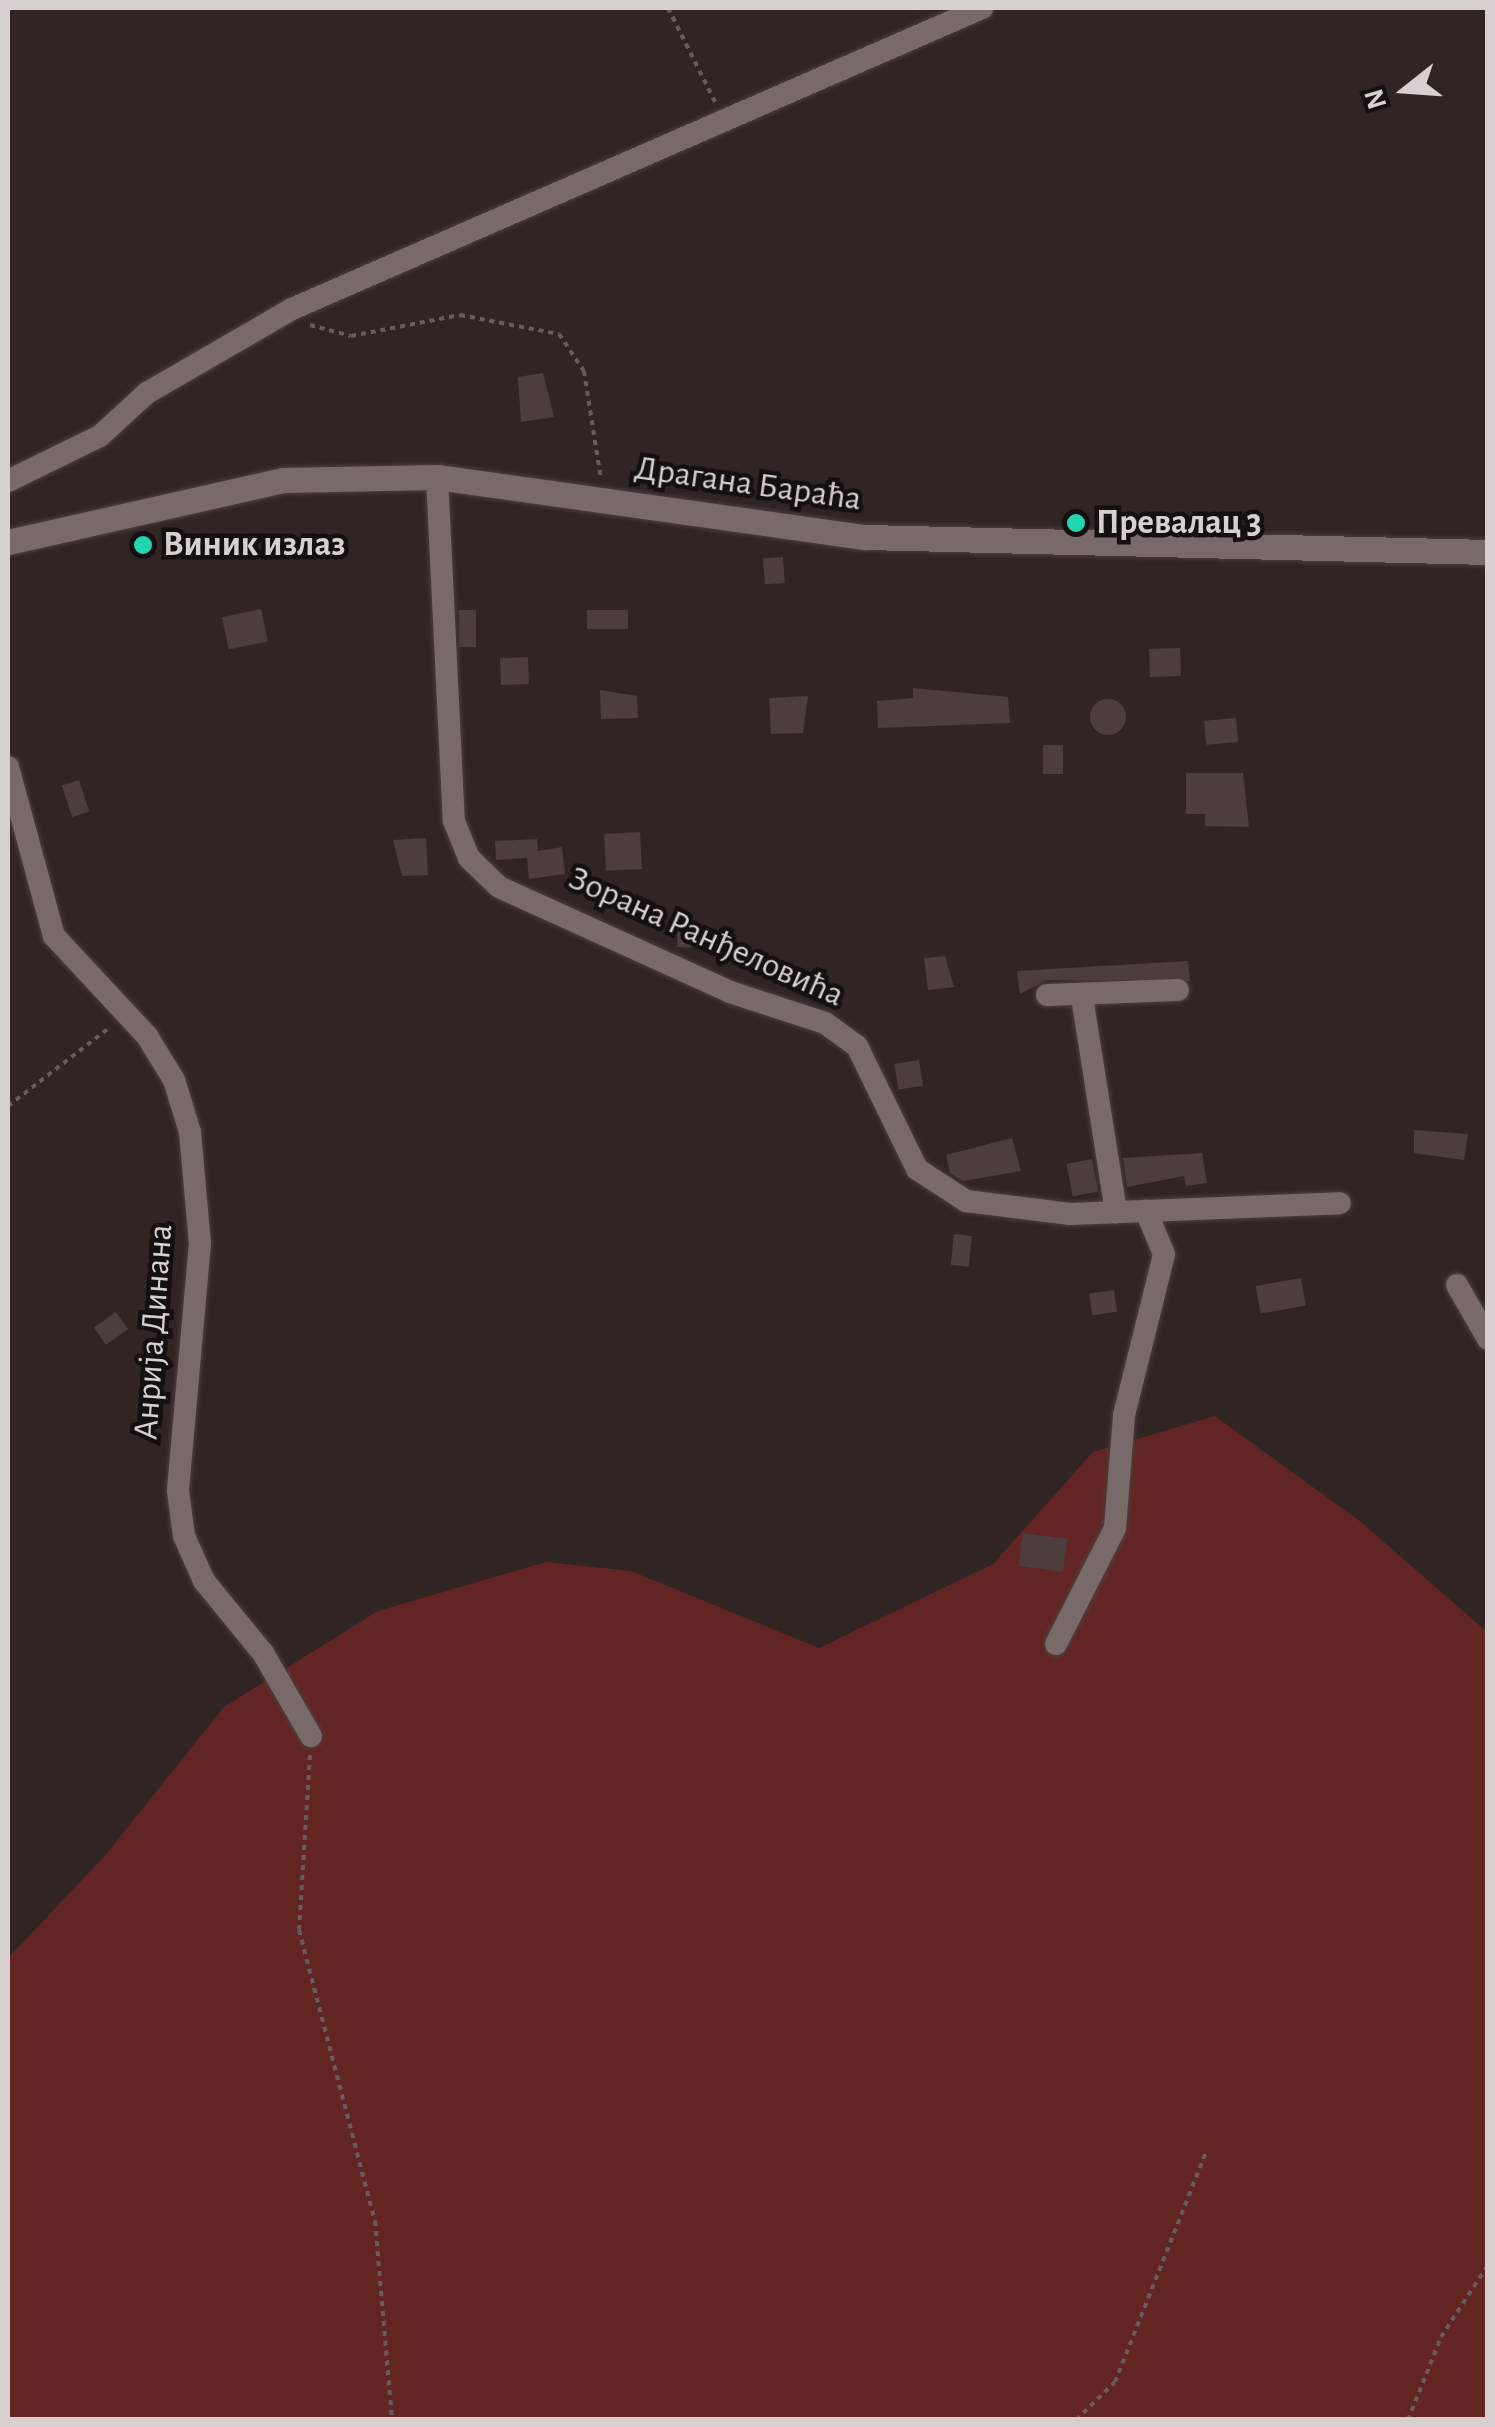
<!DOCTYPE html>
<html>
<head>
<meta charset="utf-8">
<style>
  body { margin:0 }
  #map { position:relative; width:1495px; height:2427px; overflow:hidden; background:#312524; font-family:"Alegreya Sans",sans-serif }
  div>[style] { position:absolute }
  .green>* { inset:0; background:#632524 }
  .building>* { inset:0; background:#4c3e3d; transform-origin:0 0 }
  .round { border-radius:50% }
  .path>* { height:4px; margin-top:-2px; transform-origin:0; background:repeating-linear-gradient(90deg,#675c5b 0 5px,transparent 0 10px) }
  .roads { filter:drop-shadow(0 0 2px #4a403f) drop-shadow(0 0 2px #4a403f) }
  .minor>* { height:22px; margin:-11px; padding:0 11px; transform-origin:11px; border-radius:11px; background:#786a69 }
  .tertiary>* { height:25px; margin:-12.5px; padding:0 12.5px; transform-origin:12.5px; border-radius:12.5px; background:#786a69 }
  .dots>* { width:28px; height:28px; translate:-50% -50%; box-sizing:border-box; border:5px solid #150f0f; border-radius:50% }
  span { translate:-50% -50%; white-space:nowrap; text-align:center; line-height:1.15; -webkit-text-stroke:9px #150f0f; paint-order:stroke }
  .street-label { font-size:35px; color:#d8cfcf }
  .poi-label { font-size:35px; color:#d8cfcf; font-weight:700 }
  .left { translate:0 -50%; text-align:left }
  .frame { position:absolute; inset:0; border:10px solid #d8cfcf; pointer-events:none }
  .north { position:absolute; left:1355px; top:40px; width:100px; height:100px; -webkit-text-stroke:8px #150f0f; paint-order:stroke; rotate:253deg; font-size:28px; font-weight:700; line-height:40px; text-align:center; color:#d8cfcf }
  .north::after { content:''; display:block; margin:auto; width:35px; height:45px; background:#d8cfcf; clip-path:polygon(50% 0,100% 100%,50% 72%,0 100%) }
</style>
</head>
<body>
<div id="map">
  <div class="green">
    <i style="clip-path:polygon(1215px 1416px,1361px 1522px,1487px 1632px,1487px 2419px,8px 2419px,8px 1958px,103px 1858px,224px 1707px,378px 1611px,546px 1562px,631px 1571px,819px 1648px,993px 1564px,1093px 1452px)"></i>
  </div>
  <div class="building">
    <i style="clip-path:polygon(543px 373px,554px 417px,521px 422px,518px 377px)"></i>
    <i style="left:783px;top:557px;width:26px;height:20px;rotate:86deg"></i>
    <i style="left:261px;top:609px;width:33px;height:40px;rotate:78deg"></i>
    <i style="left:459px;top:610px;width:17px;height:37px"></i>
    <i style="left:587px;top:610px;width:41px;height:19px"></i>
    <i style="left:1180px;top:648px;width:28px;height:31px;rotate:88deg"></i>
    <i style="left:528px;top:657px;width:27px;height:28px;rotate:88deg"></i>
    <i style="clip-path:polygon(913px 688px,1008px 697px,1010px 723px,878px 728px,877px 701px,913px 698px)"></i>
    <i style="clip-path:polygon(600px 690px,637px 696px,638px 718px,601px 719px)"></i>
    <i style="clip-path:polygon(808px 696px,803px 733px,771px 734px,769px 698px)"></i>
    <i class="round" style="left:1090px;top:699px;width:36px;height:36px"></i>
    <i style="left:1236px;top:718px;width:24px;height:32px;rotate:85deg"></i>
    <i style="left:1043px;top:745px;width:20px;height:29px"></i>
    <i style="clip-path:polygon(1186px 773px,1243px 773px,1249px 827px,1205px 826px,1205px 814px,1186px 814px)"></i>
    <i style="left:79px;top:780px;width:33px;height:18px;rotate:72deg"></i>
    <i style="left:640px;top:832px;width:37px;height:36px;rotate:87deg"></i>
    <i style="clip-path:polygon(426px 838px,428px 875px,402px 876px,393px 840px)"></i>
    <i style="clip-path:polygon(537px 839px,538px 851px,562px 847px,565px 874px,529px 879px,527px 858px,496px 860px,495px 841px)"></i>
    <i style="left:678px;top:925px;width:29px;height:22px;rotate:2deg"></i>
    <i style="clip-path:polygon(945px 956px,954px 987px,928px 990px,924px 958px)"></i>
    <i style="clip-path:polygon(1188px 961px,1190px 981px,1046px 980px,1020px 994px,1017px 971px)"></i>
    <i style="left:919px;top:1060px;width:26px;height:25px;rotate:81deg"></i>
    <i style="clip-path:polygon(1414px 1130px,1468px 1134px,1464px 1160px,1414px 1153px)"></i>
    <i style="clip-path:polygon(1012px 1138px,1021px 1171px,963px 1181px,950px 1173px,946px 1155px)"></i>
    <i style="clip-path:polygon(1202px 1153px,1207px 1183px,1186px 1186px,1184px 1176px,1127px 1187px,1123px 1158px)"></i>
    <i style="left:1092px;top:1159px;width:33px;height:26px;rotate:79deg"></i>
    <i style="left:954px;top:1234px;width:18px;height:31px;rotate:6deg"></i>
    <i style="left:1301px;top:1278px;width:28px;height:46px;rotate:80deg"></i>
    <i style="left:1114px;top:1290px;width:22px;height:25px;rotate:82deg"></i>
    <i style="left:116px;top:1312px;width:21px;height:27px;rotate:55deg"></i>
    <i style="left:1023px;top:1533px;width:45px;height:33px;rotate:8deg"></i>
  </div>
  <div class="path">
    <i style="left:668px;top:8px;width:105px;rotate:63.4deg"></i>
    <i style="left:310px;top:325px;width:42px;rotate:15deg"></i>
    <i style="left:351px;top:336px;width:111px;rotate:-10.9deg"></i>
    <i style="left:460px;top:315px;width:101px;rotate:10.9deg"></i>
    <i style="left:559px;top:334px;width:45px;rotate:56deg"></i>
    <i style="left:584px;top:371px;width:109px;rotate:81.1deg"></i>
    <i style="left:8px;top:1106px;width:128px;rotate:-37.7deg"></i>
    <i style="left:310px;top:1755px;width:175px;rotate:93.6deg"></i>
    <i style="left:299px;top:1930px;width:301px;rotate:75.4deg"></i>
    <i style="left:375px;top:2221px;width:200px;rotate:85.1deg"></i>
    <i style="left:1076px;top:2420px;width:54px;rotate:-44.3deg"></i>
    <i style="left:1115px;top:2382px;width:250px;rotate:-68.4deg"></i>
    <i style="left:1408px;top:2420px;width:89px;rotate:-68.3deg"></i>
    <i style="left:1441px;top:2337px;width:86px;rotate:-56.9deg"></i>
  </div>
  <div class="roads">
    <div class="minor">
      <i style="left:437px;top:477px;width:344px;rotate:87.2deg"></i>
      <i style="left:454px;top:821px;width:40px;rotate:68deg"></i>
      <i style="left:469px;top:858px;width:42px;rotate:44deg"></i>
      <i style="left:499px;top:887px;width:254px;rotate:24.4deg"></i>
      <i style="left:730px;top:992px;width:100px;rotate:18.1deg"></i>
      <i style="left:825px;top:1023px;width:39px;rotate:36deg"></i>
      <i style="left:857px;top:1046px;width:137px;rotate:64deg"></i>
      <i style="left:917px;top:1169px;width:59px;rotate:33.1deg"></i>
      <i style="left:966px;top:1201px;width:105px;rotate:7.1deg"></i>
      <i style="left:1070px;top:1214px;width:270px;rotate:-2.3deg"></i>
      <i style="left:8px;top:481px;width:102px;rotate:-26.1deg"></i>
      <i style="left:100px;top:436px;width:64px;rotate:-42.5deg"></i>
      <i style="left:147px;top:393px;width:168px;rotate:-30.1deg"></i>
      <i style="left:292px;top:309px;width:753px;rotate:-23.57deg"></i>
      <i style="left:8px;top:767px;width:175px;rotate:74.8deg"></i>
      <i style="left:54px;top:936px;width:137px;rotate:47.1deg"></i>
      <i style="left:147px;top:1036px;width:52px;rotate:58.5deg"></i>
      <i style="left:174px;top:1080px;width:54px;rotate:72.9deg"></i>
      <i style="left:190px;top:1132px;width:111px;rotate:84.9deg"></i>
      <i style="left:200px;top:1243px;width:249px;rotate:95.1deg"></i>
      <i style="left:178px;top:1491px;width:45px;rotate:82.4deg"></i>
      <i style="left:184px;top:1536px;width:49px;rotate:66deg"></i>
      <i style="left:204px;top:1581px;width:93px;rotate:50.7deg"></i>
      <i style="left:263px;top:1653px;width:96px;rotate:60deg"></i>
      <i style="left:1047px;top:995px;width:131px;rotate:-2.2deg"></i>
      <i style="left:1082px;top:997px;width:218px;rotate:81deg"></i>
      <i style="left:1457px;top:1285px;width:62px;rotate:60.1deg"></i>
      <i style="left:1056px;top:1644px;width:130px;rotate:-63deg"></i>
      <i style="left:1115px;top:1528px;width:113px;rotate:-85.4deg"></i>
      <i style="left:1124px;top:1415px;width:166px;rotate:-76deg"></i>
      <i style="left:1164px;top:1254px;width:47px;rotate:-112.7deg"></i>
    </div>
    <div class="tertiary">
      <i style="left:8px;top:542px;width:282px;rotate:-12.7deg"></i>
      <i style="left:283px;top:480px;width:154px;rotate:-1.1deg"></i>
      <i style="left:437px;top:477px;width:433px;rotate:8deg"></i>
      <i style="left:866px;top:537px;width:622px;rotate:1.38deg"></i>
    </div>
  </div>
  <div class="dots">
    <i style="left:1076px;top:523px;background:#20d5b0"></i>
    <i style="left:143px;top:545px;background:#20d5b0"></i>
  </div>
  <div class="street-label">
    <span style="left:748px;top:484px;rotate:8deg">Драгана Бараћа</span>
    <span style="left:706px;top:937px;rotate:24deg">Зорана Ранђеловића</span>
    <span style="left:154px;top:1332px;rotate:-86deg">Анрија Динана</span>
  </div>
  <div class="poi-label">
    <span class="left" style="left:1096px;top:523px">Превалац 3</span>
    <span class="left" style="left:163px;top:545px">Виник излаз</span>
  </div>
  <div class="frame"></div>
  <div class="north">N</div>
</div>
</body>
</html>
